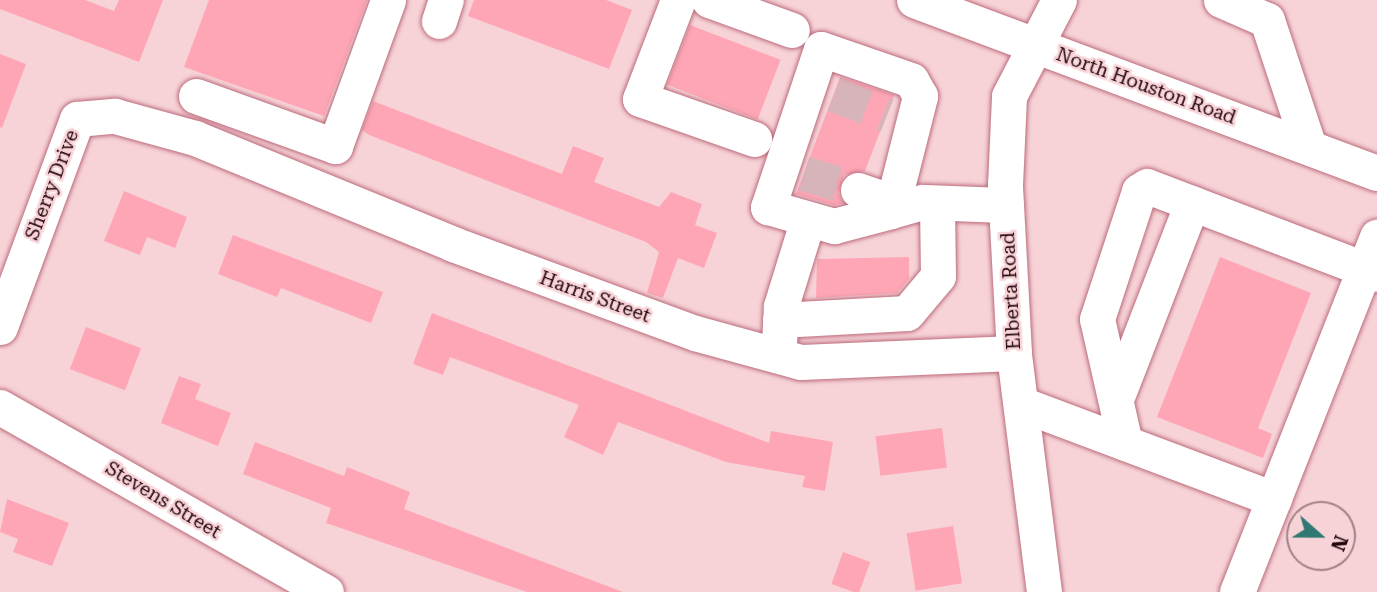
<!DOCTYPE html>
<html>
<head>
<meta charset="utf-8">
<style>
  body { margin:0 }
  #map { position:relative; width:1377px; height:592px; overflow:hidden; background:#f7d3d8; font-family:"Roboto Serif",serif }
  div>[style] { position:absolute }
  .building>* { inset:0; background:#fea6b6; transform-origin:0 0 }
  .minor-tunnel>* { height:35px; margin-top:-17.5px; transform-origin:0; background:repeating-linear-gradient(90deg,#d7b4ba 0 35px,transparent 0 53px) }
  .roads { filter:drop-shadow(0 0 2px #bc6b7b) drop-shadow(0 0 2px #bc6b7b) }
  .minor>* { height:35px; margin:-17.5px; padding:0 17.5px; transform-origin:17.5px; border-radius:17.5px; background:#fff }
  span { translate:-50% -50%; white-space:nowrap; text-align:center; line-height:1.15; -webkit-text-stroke:5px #f7d3d8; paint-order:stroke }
  .street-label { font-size:19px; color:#23060d }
  .north { position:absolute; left:1286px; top:501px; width:70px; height:70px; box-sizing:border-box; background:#f7d3d8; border:2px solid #a28187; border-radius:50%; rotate:111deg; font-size:19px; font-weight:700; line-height:28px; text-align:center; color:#23060d }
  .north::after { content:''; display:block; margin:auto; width:24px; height:32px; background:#307873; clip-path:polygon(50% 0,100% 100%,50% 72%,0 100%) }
</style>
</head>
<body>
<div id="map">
  <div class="building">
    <i style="clip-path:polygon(0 0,85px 0,114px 11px,119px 0,163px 0,139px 62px,0 9px)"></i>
    <i style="clip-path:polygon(209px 0,367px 0,324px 116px,184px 67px)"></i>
    <i style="clip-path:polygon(474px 0,606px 0,632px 10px,609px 69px,468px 16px)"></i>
    <i style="left:690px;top:25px;width:97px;height:64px;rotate:21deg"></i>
    <i style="clip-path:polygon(0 54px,26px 64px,2px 128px,0 127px)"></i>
    <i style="clip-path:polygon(840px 77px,894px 95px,865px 171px,844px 175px,838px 193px,843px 203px,834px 205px,796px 194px)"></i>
    <i style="clip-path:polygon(373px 101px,562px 174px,573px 146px,604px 158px,594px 182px,659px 207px,671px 192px,702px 204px,695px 225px,717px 233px,704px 268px,678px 258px,663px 298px,647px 293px,659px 252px,646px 242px,369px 135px,362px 130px)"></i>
    <i style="clip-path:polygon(124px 191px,187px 217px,175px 248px,147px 237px,140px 255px,104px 241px)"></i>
    <i style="clip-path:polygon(233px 235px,383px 292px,371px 323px,281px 288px,277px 297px,218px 274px)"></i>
    <i style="clip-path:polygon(909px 257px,909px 279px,897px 293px,816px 298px,817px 259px)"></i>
    <i style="clip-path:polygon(1220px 257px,1311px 293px,1258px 428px,1272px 434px,1263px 458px,1157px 417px)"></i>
    <i style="clip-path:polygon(432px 313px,769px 443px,771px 431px,833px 442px,825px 491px,802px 487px,805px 476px,726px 462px,618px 422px,603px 455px,564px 437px,579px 405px,450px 357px,443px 375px,413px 364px)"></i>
    <i style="left:86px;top:327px;width:59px;height:45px;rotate:21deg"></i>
    <i style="clip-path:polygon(179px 376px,201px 384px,195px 399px,231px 413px,218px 446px,161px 423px)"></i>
    <i style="left:942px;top:428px;width:40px;height:67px;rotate:83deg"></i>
    <i style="clip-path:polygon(255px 442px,344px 476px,347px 467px,410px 492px,404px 509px,623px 592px,527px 592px,326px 523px,331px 508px,243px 474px)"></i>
    <i style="clip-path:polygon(7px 499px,69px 523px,52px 566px,13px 552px,18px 539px,0 532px)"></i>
    <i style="left:953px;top:526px;width:58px;height:47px;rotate:81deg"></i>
    <i style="left:843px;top:552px;width:29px;height:34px;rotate:20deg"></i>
  </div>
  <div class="minor-tunnel">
    <i style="left:834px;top:94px;width:57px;rotate:21.6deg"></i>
    <i style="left:804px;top:173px;width:57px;rotate:17.5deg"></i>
  </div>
  <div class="roads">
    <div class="minor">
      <i style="left:678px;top:0;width:106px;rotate:111deg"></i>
      <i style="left:640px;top:99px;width:121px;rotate:19.3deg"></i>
      <i style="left:709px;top:0;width:88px;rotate:19.9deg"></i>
      <i style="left:914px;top:0;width:494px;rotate:20.5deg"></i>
      <i style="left:1221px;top:0;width:50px;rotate:23.5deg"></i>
      <i style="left:1267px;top:20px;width:134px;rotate:71.7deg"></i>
      <i style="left:439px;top:21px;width:22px;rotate:-72deg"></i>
      <i style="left:196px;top:96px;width:148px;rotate:19.8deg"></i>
      <i style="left:335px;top:146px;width:155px;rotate:-70deg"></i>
      <i style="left:858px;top:190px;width:37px;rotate:19deg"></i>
      <i style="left:891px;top:211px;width:119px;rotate:-75.8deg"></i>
      <i style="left:920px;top:96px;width:18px;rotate:-119deg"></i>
      <i style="left:911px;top:80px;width:95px;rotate:-161deg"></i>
      <i style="left:821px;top:49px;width:167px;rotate:108.5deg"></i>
      <i style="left:768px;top:207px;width:69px;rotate:16.1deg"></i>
      <i style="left:834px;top:226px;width:59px;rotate:-14.7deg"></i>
      <i style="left:891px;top:211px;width:33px;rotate:-16deg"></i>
      <i style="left:923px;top:202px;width:83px;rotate:2.1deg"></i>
      <i style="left:780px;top:320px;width:127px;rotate:-3.2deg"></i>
      <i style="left:907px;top:313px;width:48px;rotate:-50deg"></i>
      <i style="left:938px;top:276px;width:73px;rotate:-90.8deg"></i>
      <i style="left:0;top:327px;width:222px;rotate:-69.7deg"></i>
      <i style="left:77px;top:119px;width:38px;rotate:-5deg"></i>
      <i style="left:115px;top:116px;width:83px;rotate:15.4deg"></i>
      <i style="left:195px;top:138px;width:279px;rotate:22.3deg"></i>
      <i style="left:453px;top:244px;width:258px;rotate:20.2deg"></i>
      <i style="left:695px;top:333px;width:110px;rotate:15.3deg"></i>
      <i style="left:801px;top:362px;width:213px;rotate:-2.4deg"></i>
      <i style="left:779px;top:344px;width:38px;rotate:-87deg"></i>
      <i style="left:781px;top:306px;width:91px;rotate:-72.8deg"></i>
      <i style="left:1116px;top:399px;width:210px;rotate:-68.8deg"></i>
      <i style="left:1024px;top:405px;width:267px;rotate:20.6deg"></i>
      <i style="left:0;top:407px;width:375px;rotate:29.6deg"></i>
      <i style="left:1125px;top:443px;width:127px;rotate:-102.7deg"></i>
      <i style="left:1097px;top:319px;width:135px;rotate:-71.8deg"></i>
      <i style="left:1139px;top:191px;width:9px;rotate:-32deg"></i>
      <i style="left:1147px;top:186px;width:246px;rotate:20.9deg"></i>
      <i style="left:1044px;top:592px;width:241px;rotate:-97.2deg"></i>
      <i style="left:1014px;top:353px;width:168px;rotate:-93.1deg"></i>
      <i style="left:1005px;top:185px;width:89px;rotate:-87.4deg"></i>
      <i style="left:1009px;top:96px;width:108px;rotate:-62.5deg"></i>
      <i style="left:1237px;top:592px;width:382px;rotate:-68.5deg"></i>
    </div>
  </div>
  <div class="street-label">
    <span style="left:1146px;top:86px;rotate:20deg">North Houston Road</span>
    <span style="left:52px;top:185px;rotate:-69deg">Sherry Drive</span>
    <span style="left:1011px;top:291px;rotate:-93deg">Elberta Road</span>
    <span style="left:595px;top:297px;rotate:20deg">Harris Street</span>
    <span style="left:163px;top:500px;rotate:31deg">Stevens Street</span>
  </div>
  <div class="north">N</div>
</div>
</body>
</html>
